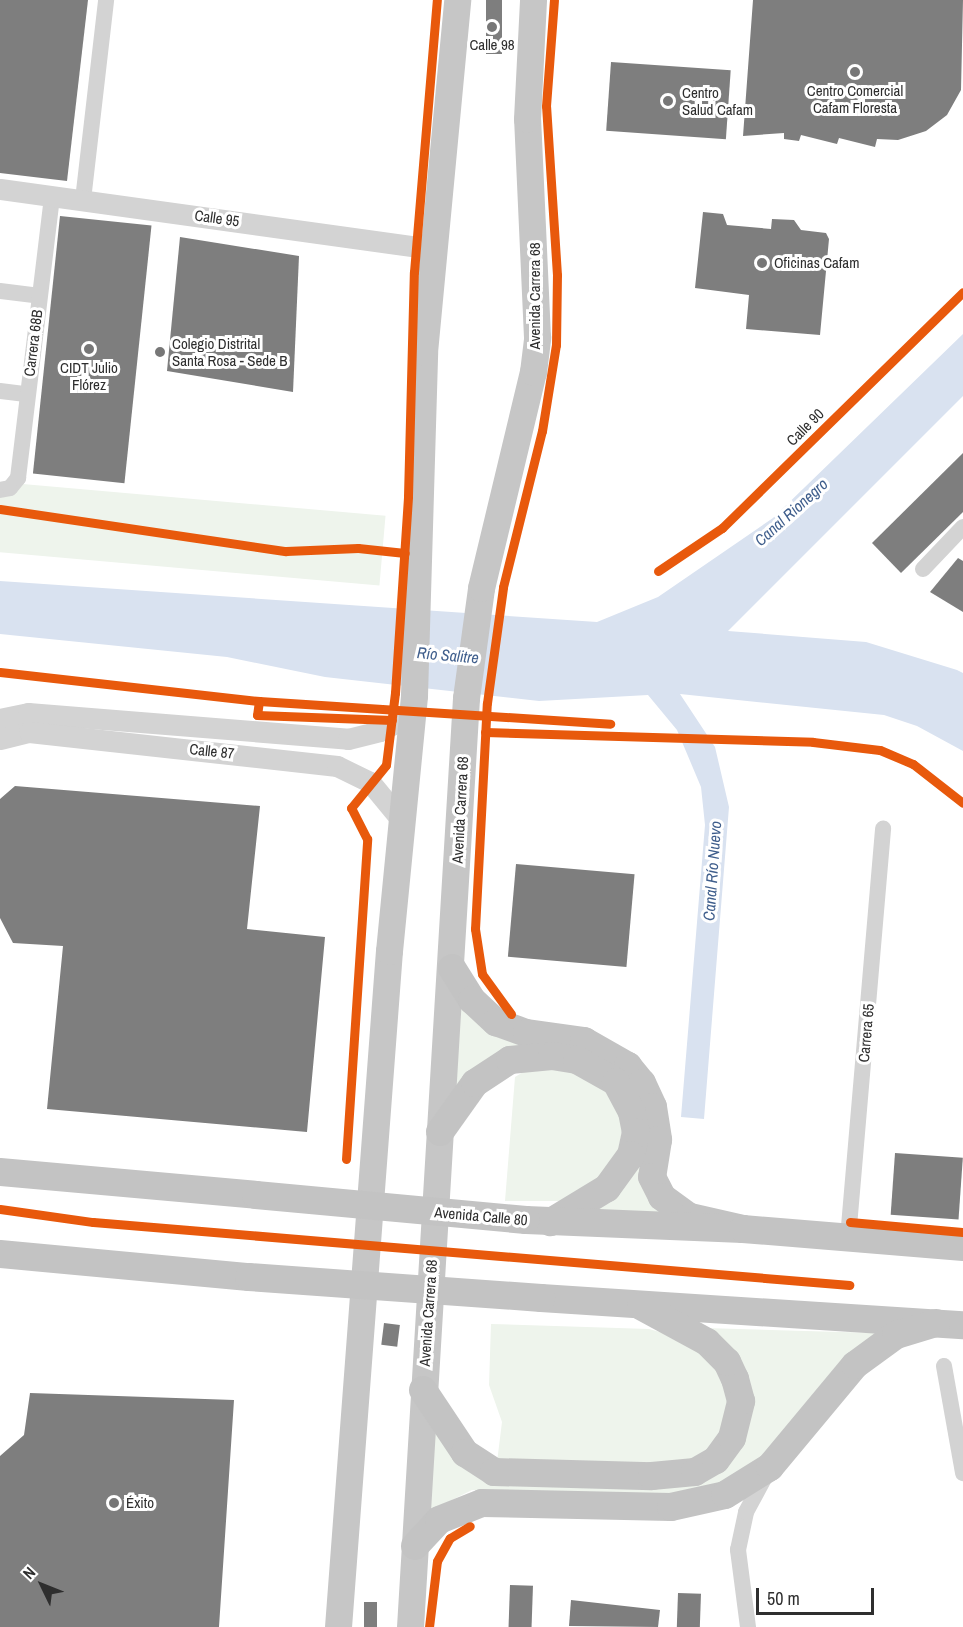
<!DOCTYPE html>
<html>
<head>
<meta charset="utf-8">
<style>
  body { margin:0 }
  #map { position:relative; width:963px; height:1627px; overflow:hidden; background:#fff; font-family:"Archivo Narrow",sans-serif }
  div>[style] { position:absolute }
  .green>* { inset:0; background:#eef4ec; transform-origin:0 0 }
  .water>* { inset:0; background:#d9e2f0 }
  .building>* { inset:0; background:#7e7e7e; transform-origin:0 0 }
  .minor>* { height:16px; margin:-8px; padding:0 8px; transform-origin:8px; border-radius:8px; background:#d3d3d3 }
  .tertiary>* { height:21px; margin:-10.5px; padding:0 10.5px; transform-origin:10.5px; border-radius:10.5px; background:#d3d3d3 }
  .primary>* { height:27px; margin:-13.5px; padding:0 13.5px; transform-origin:13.5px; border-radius:13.5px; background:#c6c6c6 }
  .trunk>* { height:28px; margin:-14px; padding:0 14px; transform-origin:14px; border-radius:14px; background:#c3c3c3 }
  .trunk-bridge>* { height:28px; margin:-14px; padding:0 14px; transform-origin:14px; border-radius:14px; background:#c3c3c3 }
  .cycleway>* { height:9px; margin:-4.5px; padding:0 4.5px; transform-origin:4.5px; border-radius:4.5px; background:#e8590c }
  .dots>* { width:16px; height:16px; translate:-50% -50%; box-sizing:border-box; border:3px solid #fff; border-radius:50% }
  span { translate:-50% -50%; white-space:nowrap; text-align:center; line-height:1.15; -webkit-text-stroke:6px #fff; paint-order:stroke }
  .poi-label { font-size:15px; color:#2e2e2e }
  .left { translate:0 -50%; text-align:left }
  .street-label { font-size:15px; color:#2e2e2e }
  .water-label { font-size:16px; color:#3f5e8c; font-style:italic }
  .north { position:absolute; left:12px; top:1555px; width:60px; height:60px; -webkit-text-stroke:4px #fff; paint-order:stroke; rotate:313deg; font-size:16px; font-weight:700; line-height:24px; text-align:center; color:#2e2e2e }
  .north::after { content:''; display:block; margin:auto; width:21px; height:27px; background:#2e2e2e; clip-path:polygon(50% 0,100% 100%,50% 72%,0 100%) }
  .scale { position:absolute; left:756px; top:1588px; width:118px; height:27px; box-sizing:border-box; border:3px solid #2e2e2e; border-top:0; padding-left:8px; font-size:18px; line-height:21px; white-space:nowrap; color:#2e2e2e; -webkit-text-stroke:4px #fff; paint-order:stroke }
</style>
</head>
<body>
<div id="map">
  <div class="green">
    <i style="left:0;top:482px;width:387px;height:70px;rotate:5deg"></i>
    <i style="clip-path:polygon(459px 990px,542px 1048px,453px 1090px)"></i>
    <i style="clip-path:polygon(535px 1065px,592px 1075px,625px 1116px,615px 1167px,563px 1201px,505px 1201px,515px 1077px)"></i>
    <i style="clip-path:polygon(643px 1154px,665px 1217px,586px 1210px)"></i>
    <i style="clip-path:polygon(491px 1324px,649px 1329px,693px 1341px,731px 1386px,724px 1438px,681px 1466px,497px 1462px,502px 1422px,489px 1385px)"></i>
    <i style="clip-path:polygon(705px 1328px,877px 1333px,768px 1450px,745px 1471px,696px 1497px,472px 1490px,424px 1514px,431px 1417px,454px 1452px,670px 1485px,740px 1450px,752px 1405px)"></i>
  </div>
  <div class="water">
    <i style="clip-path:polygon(963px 334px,963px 396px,728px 631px,866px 642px,957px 670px,963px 673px,963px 751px,917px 726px,884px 715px,680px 694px,715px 747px,729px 807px,704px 1119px,681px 1117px,705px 825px,701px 787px,677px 730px,648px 695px,539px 701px,325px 677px,227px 657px,0 634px,0 581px,597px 622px,658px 597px,773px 518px)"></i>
  </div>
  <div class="building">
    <i style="clip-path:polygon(0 0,88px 0,67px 181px,0 173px)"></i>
    <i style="left:486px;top:0;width:16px;height:54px"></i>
    <i style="clip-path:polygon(753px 0,963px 0,961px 90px,947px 115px,926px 131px,898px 140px,877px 139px,875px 147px,839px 138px,837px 144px,801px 135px,799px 141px,784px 139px,784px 133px,743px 136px)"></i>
    <i style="left:611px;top:62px;width:120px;height:69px;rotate:4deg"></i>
    <i style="clip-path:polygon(703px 212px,723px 214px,727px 225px,771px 229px,772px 219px,794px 220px,801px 230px,826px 233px,829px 239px,820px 335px,746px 329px,749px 295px,695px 288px)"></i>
    <i style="left:60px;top:216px;width:92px;height:259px;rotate:6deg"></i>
    <i style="clip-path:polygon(180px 237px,299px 256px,293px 392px,167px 371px)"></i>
    <i style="clip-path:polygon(963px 453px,963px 512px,901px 573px,872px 543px)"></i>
    <i style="clip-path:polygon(958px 558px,963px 561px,963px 612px,930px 592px)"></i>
    <i style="clip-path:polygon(15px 786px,260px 806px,247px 929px,325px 937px,307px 1132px,47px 1109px,63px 946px,13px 943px,0 918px,0 799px)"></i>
    <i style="left:516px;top:864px;width:119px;height:93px;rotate:5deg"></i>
    <i style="left:895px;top:1153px;width:68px;height:62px;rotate:4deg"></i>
    <i style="left:384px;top:1323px;width:16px;height:22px;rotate:7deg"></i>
    <i style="clip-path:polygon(30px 1393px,234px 1400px,219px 1627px,0 1627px,0 1456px,24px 1435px)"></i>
    <i style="left:510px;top:1585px;width:23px;height:42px;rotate:2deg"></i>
    <i style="left:678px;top:1593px;width:23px;height:34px;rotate:2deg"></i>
    <i style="clip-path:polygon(571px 1600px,660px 1610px,658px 1627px,569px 1626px)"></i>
    <i style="left:364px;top:1602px;width:13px;height:25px"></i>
  </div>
  <div class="minor">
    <i style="left:83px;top:200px;width:201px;rotate:-83.4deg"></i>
    <i style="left:0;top:291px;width:38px;rotate:7deg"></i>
    <i style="left:0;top:391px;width:26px;rotate:7deg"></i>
    <i style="left:0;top:490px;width:10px;rotate:-11deg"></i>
    <i style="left:10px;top:488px;width:13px;rotate:-51deg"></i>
    <i style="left:18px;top:478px;width:284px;rotate:-83.1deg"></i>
    <i style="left:923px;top:569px;width:58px;rotate:-46.4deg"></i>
    <i style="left:848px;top:1238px;width:411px;rotate:-85.1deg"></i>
    <i style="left:944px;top:1366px;width:109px;rotate:79.9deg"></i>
    <i style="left:748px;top:1627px;width:78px;rotate:-97.4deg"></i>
    <i style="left:738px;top:1550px;width:39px;rotate:-78deg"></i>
    <i style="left:746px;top:1512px;width:44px;rotate:-61.7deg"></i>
  </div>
  <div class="tertiary">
    <i style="left:0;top:189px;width:438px;rotate:7.9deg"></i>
    <i style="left:0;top:719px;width:29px;rotate:-12deg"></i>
    <i style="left:28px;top:713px;width:321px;rotate:4.6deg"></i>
    <i style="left:348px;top:739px;width:33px;rotate:-14deg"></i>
    <i style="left:380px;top:731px;width:37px;rotate:-27deg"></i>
    <i style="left:0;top:739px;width:30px;rotate:-14deg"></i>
    <i style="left:29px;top:732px;width:310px;rotate:6.3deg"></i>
    <i style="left:337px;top:766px;width:37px;rotate:26deg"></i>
    <i style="left:370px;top:782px;width:50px;rotate:50.6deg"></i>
  </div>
  <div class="primary">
    <i style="left:338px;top:1627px;width:678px;rotate:-85.69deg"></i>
    <i style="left:389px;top:951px;width:257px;rotate:-84.4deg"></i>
    <i style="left:414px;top:695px;width:343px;rotate:-88.3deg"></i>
    <i style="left:424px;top:352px;width:354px;rotate:-84.6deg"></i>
    <i style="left:410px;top:1627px;width:931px;rotate:-86.55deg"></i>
    <i style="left:466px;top:698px;width:111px;rotate:-82.2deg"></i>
    <i style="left:481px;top:588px;width:222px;rotate:-76.5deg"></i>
    <i style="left:533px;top:372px;width:35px;rotate:-83deg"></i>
    <i style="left:537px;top:337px;width:218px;rotate:-92.6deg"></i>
    <i style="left:527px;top:119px;width:119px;rotate:-87.1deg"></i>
  </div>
  <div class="trunk">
    <i style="left:452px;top:968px;width:38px;rotate:58deg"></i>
    <i style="left:472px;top:1000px;width:33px;rotate:43deg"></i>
    <i style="left:496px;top:1022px;width:33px;rotate:20deg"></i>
    <i style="left:527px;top:1033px;width:58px;rotate:8deg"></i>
    <i style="left:584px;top:1041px;width:51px;rotate:29.6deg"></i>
    <i style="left:628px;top:1066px;width:22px;rotate:51deg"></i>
    <i style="left:642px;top:1083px;width:26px;rotate:65deg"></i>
    <i style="left:653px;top:1107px;width:33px;rotate:81deg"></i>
    <i style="left:658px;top:1140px;width:37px;rotate:99deg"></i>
    <i style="left:652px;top:1177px;width:22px;rotate:63deg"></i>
    <i style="left:662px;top:1197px;width:34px;rotate:36deg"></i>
    <i style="left:690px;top:1217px;width:54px;rotate:12.8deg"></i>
    <i style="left:440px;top:1132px;width:60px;rotate:-54.5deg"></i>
    <i style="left:475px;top:1083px;width:42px;rotate:-33.3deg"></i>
    <i style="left:510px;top:1060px;width:42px;rotate:-5.4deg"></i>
    <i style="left:552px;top:1056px;width:25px;rotate:9deg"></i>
    <i style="left:577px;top:1060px;width:45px;rotate:29.4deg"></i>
    <i style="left:616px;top:1082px;width:34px;rotate:62deg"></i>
    <i style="left:632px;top:1112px;width:20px;rotate:79deg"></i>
    <i style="left:636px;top:1132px;width:24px;rotate:102deg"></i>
    <i style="left:631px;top:1155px;width:41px;rotate:126deg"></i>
    <i style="left:607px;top:1188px;width:66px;rotate:148.7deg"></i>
    <i style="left:0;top:1172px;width:257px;rotate:5.1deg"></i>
    <i style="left:526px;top:1220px;width:217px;rotate:2.4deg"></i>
    <i style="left:743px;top:1229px;width:221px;rotate:4.7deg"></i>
    <i style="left:0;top:1254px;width:250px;rotate:5.3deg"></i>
    <i style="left:541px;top:1298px;width:423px;rotate:3.7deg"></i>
    <i style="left:423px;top:1390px;width:76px;rotate:56.3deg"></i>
    <i style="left:465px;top:1453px;width:35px;rotate:33deg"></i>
    <i style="left:494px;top:1472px;width:158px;rotate:1.5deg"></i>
    <i style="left:652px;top:1476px;width:43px;rotate:-5.3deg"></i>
    <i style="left:695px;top:1472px;width:24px;rotate:-30deg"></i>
    <i style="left:716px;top:1460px;width:27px;rotate:-54deg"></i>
    <i style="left:732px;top:1438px;width:38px;rotate:-76deg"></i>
    <i style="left:741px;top:1401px;width:23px;rotate:-105deg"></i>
    <i style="left:735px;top:1379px;width:19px;rotate:-115deg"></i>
    <i style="left:727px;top:1362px;width:28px;rotate:-135deg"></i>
    <i style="left:707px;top:1342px;width:75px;rotate:-151.4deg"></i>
    <i style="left:415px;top:1546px;width:35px;rotate:-47deg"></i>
    <i style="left:439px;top:1520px;width:46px;rotate:-21.6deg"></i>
    <i style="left:482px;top:1503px;width:189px;rotate:1.2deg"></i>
    <i style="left:671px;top:1507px;width:55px;rotate:-12.5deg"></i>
    <i style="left:725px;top:1495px;width:53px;rotate:-31.9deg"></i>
    <i style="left:770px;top:1467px;width:133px;rotate:-50.2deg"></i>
    <i style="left:855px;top:1365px;width:51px;rotate:-36.2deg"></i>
    <i style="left:896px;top:1335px;width:42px;rotate:-16.7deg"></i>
  </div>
  <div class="trunk-bridge">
    <i style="left:256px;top:1195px;width:271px;rotate:5.3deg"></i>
    <i style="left:249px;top:1277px;width:293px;rotate:4.1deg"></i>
  </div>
  <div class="cycleway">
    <i style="left:0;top:509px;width:289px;rotate:8.4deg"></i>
    <i style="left:286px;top:551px;width:72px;rotate:-2.4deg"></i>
    <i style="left:358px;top:548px;width:47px;rotate:6.1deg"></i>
    <i style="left:658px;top:571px;width:77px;rotate:-33.9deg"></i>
    <i style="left:722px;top:528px;width:337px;rotate:-44.4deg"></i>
    <i style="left:0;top:672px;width:261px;rotate:6.4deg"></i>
    <i style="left:259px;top:701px;width:14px;rotate:98deg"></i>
    <i style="left:257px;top:715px;width:135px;rotate:2.1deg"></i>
    <i style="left:259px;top:701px;width:352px;rotate:3.7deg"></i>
    <i style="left:485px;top:732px;width:328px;rotate:1.7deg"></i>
    <i style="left:813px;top:742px;width:67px;rotate:6.8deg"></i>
    <i style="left:880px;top:750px;width:36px;rotate:23deg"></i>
    <i style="left:913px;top:764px;width:63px;rotate:38deg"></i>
    <i style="left:511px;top:1014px;width:49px;rotate:-125.9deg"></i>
    <i style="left:482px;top:974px;width:46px;rotate:-98.8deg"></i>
    <i style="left:475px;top:929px;width:226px;rotate:-87deg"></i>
    <i style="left:487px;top:703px;width:117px;rotate:-82.1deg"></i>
    <i style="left:503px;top:587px;width:161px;rotate:-76deg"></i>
    <i style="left:542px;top:431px;width:87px;rotate:-80.8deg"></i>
    <i style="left:556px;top:345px;width:70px;rotate:-89.2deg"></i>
    <i style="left:557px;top:275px;width:169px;rotate:-93.7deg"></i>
    <i style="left:546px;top:106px;width:106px;rotate:-85.7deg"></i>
    <i style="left:346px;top:1159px;width:321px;rotate:-86.2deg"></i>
    <i style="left:367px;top:839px;width:35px;rotate:-117deg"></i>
    <i style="left:351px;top:808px;width:55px;rotate:-50.9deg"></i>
    <i style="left:386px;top:765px;width:73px;rotate:-82.9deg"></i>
    <i style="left:395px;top:693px;width:197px;rotate:-86.2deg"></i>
    <i style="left:408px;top:496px;width:224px;rotate:-88.5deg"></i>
    <i style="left:414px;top:272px;width:273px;rotate:-85.2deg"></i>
    <i style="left:0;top:1209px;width:94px;rotate:8deg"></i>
    <i style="left:93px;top:1222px;width:759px;rotate:4.76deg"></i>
    <i style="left:850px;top:1222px;width:113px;rotate:5.1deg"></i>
    <i style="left:429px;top:1627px;width:66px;rotate:-83.1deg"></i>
    <i style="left:437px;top:1561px;width:26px;rotate:-61deg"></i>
    <i style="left:450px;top:1538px;width:23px;rotate:-31deg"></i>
  </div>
  <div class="dots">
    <i style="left:492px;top:27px;background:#777"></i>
    <i style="left:855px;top:72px;background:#777"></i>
    <i style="left:668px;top:101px;background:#777"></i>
    <i style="left:762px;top:263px;background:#777"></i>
    <i style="left:89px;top:349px;background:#777"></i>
    <i style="left:160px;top:352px;background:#777"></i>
    <i style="left:114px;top:1503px;background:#777"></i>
  </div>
  <div class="poi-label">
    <span style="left:492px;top:45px">Calle 98</span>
    <span style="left:855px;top:99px">Centro Comercial<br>Cafam Floresta</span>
    <span class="left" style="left:682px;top:101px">Centro<br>Salud Cafam</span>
    <span class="left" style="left:774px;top:263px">Oficinas Cafam</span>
    <span class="left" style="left:172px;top:352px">Colegio Distrital<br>Santa Rosa - Sede B</span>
    <span style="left:89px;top:376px">CIDT Julio<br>Flórez</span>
    <span class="left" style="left:126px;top:1503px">Éxito</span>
  </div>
  <div class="street-label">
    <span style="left:217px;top:218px;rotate:8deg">Calle 95</span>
    <span style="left:535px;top:296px;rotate:-90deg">Avenida Carrera 68</span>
    <span style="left:33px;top:343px;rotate:-83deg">Carrera 68B</span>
    <span style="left:805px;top:427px;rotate:-45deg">Calle 90</span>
    <span style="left:212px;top:751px;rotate:6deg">Calle 87</span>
    <span style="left:460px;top:810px;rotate:-87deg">Avenida Carrera 68</span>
    <span style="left:866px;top:1033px;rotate:-85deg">Carrera 65</span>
    <span style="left:481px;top:1216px;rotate:5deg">Avenida Calle 80</span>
    <span style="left:428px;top:1313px;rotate:-86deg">Avenida Carrera 68</span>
  </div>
  <div class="water-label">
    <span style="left:791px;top:512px;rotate:-42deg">Canal Rionegro</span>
    <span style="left:448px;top:655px;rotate:5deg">Río Salitre</span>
    <span style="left:712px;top:871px;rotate:-86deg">Canal Río Nuevo</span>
  </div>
  <div class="north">N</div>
  <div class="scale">50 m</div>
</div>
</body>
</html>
